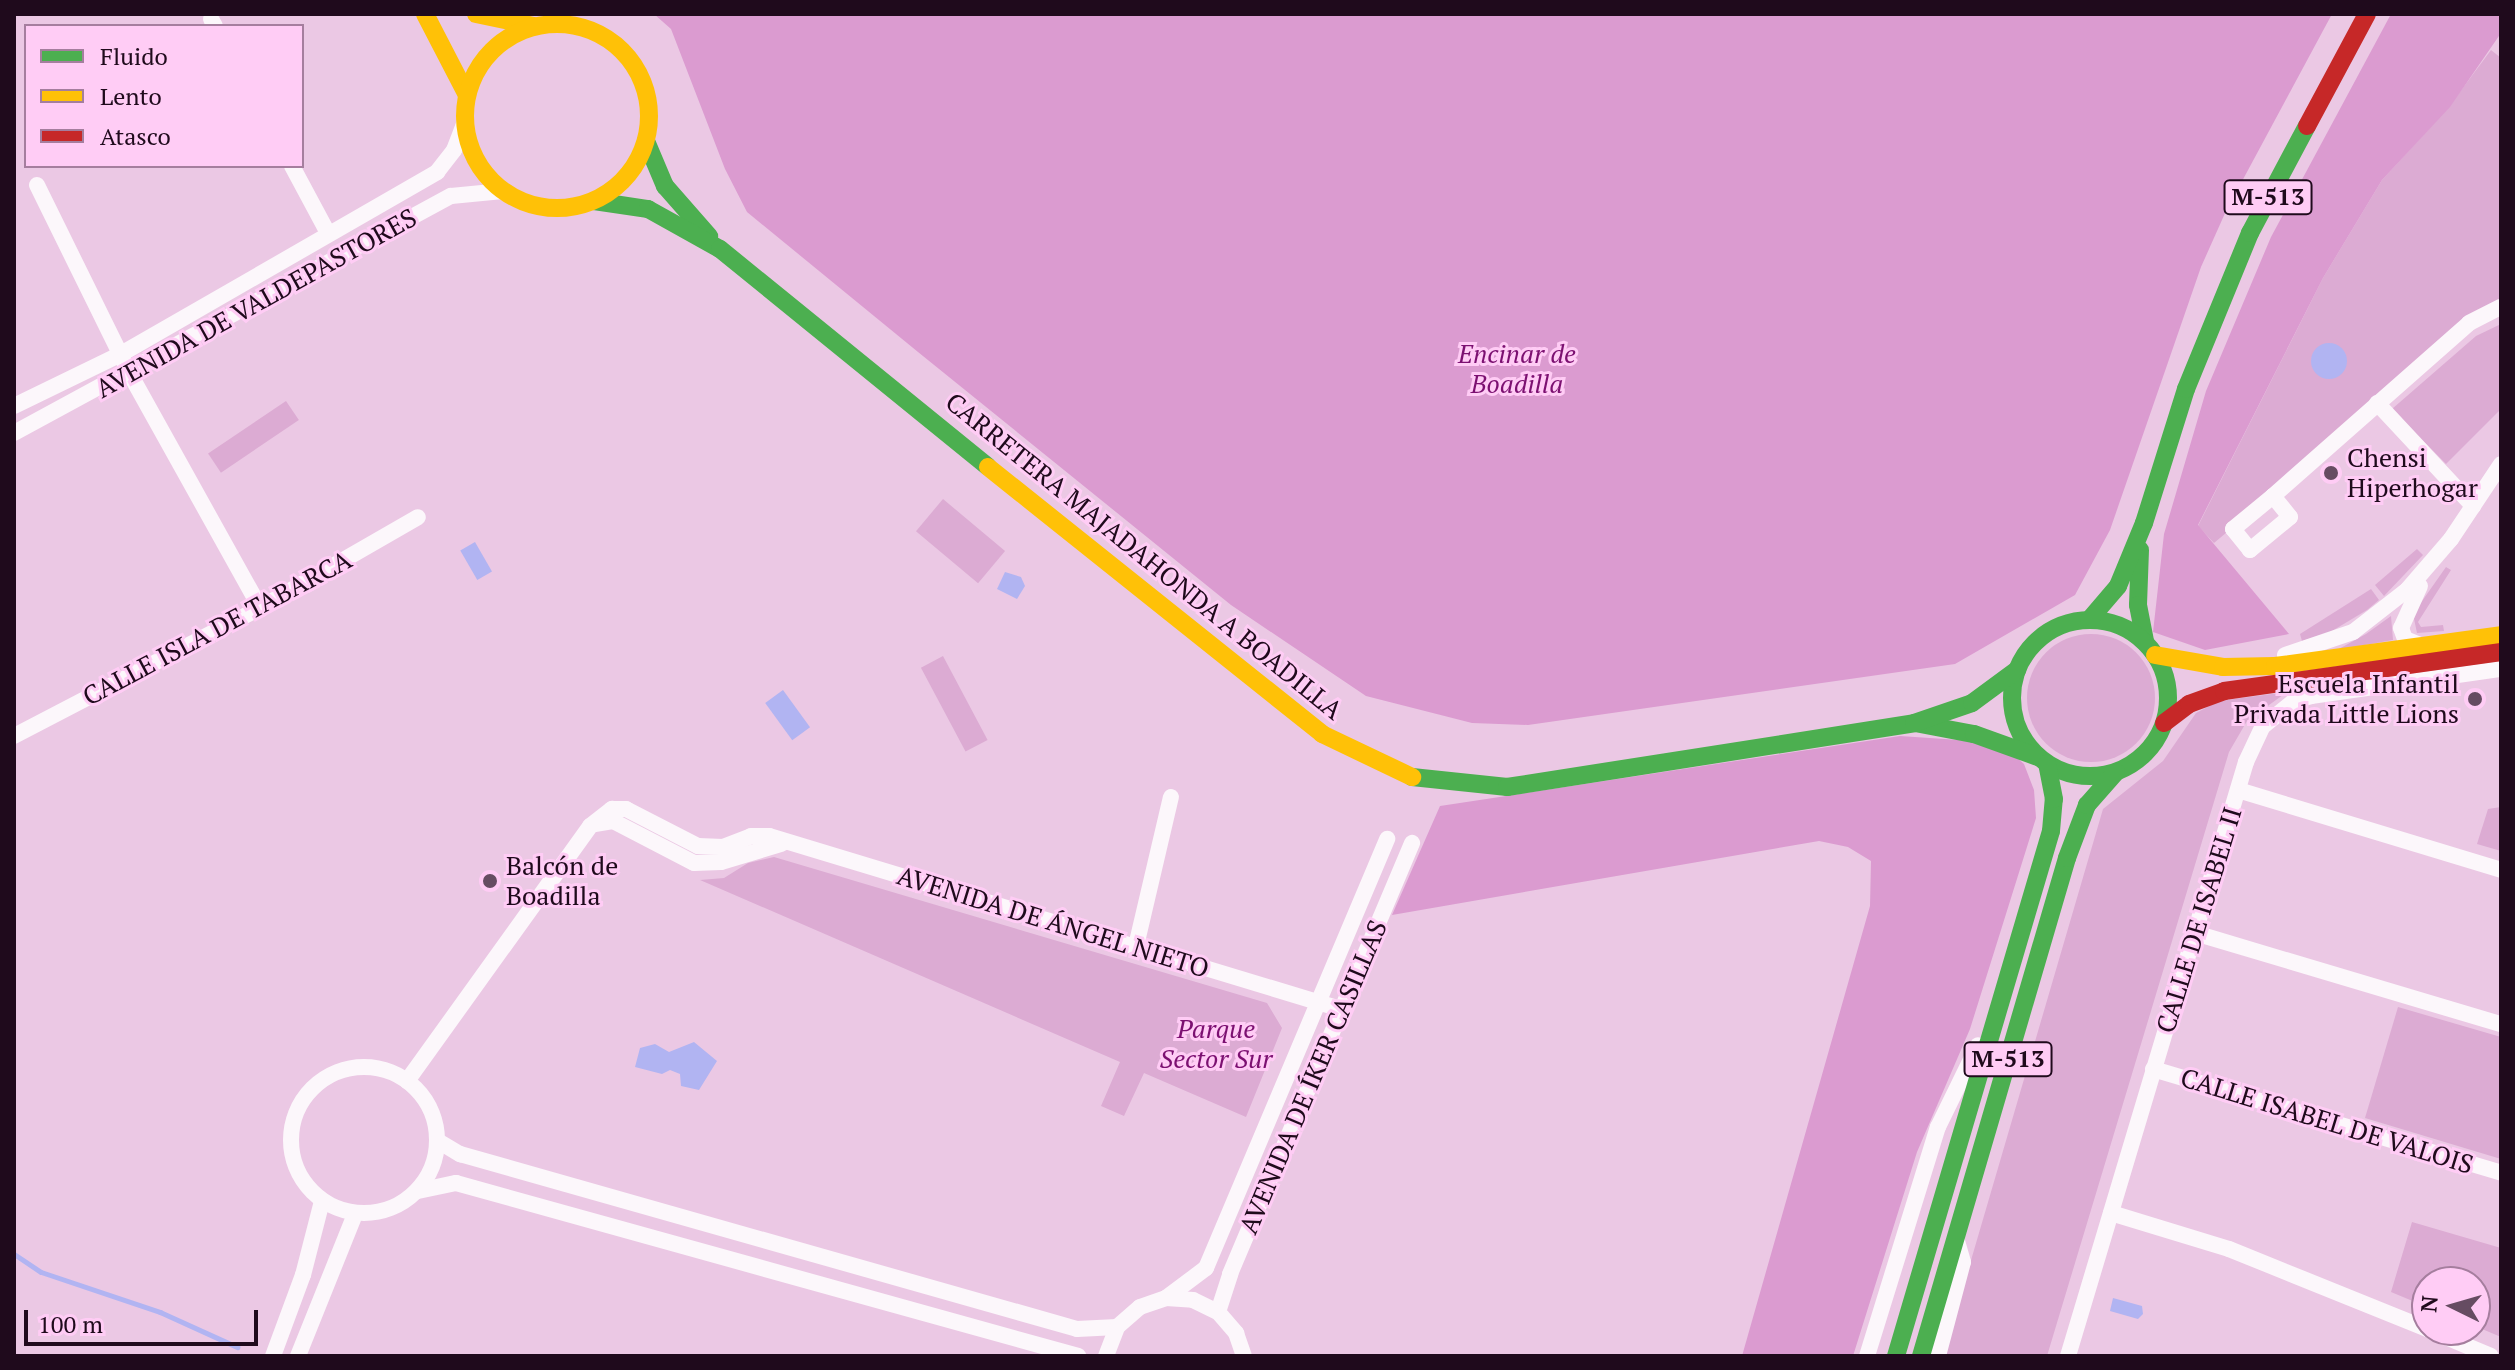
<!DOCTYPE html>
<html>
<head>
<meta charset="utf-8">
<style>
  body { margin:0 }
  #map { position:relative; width:2515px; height:1370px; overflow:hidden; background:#ebc8e4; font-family:"PT Serif",serif }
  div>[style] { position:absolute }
  .green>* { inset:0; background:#dcabd3; transform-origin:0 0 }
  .round { border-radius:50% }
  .forest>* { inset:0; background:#db9bd0 }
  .water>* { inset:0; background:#b1b4f2; transform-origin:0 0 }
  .stream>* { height:5px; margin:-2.5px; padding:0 2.5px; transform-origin:2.5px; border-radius:2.5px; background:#b1b4f2 }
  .street>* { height:16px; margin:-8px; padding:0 8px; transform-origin:8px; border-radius:8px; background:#fcf7fb }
  .street>.ring { margin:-8px; padding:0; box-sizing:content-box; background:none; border:16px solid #fcf7fb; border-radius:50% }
  .fast>* { height:18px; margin:-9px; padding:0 9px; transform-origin:9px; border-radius:9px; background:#4caf50 }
  .fast>.ring { margin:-9px; padding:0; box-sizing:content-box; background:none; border:18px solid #4caf50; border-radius:50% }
  .slow>* { height:18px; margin:-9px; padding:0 9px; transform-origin:9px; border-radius:9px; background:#ffc107 }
  .slow>.ring { margin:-9px; padding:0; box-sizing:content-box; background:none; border:18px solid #ffc107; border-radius:50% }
  .jam>* { height:18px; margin:-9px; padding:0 9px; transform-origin:9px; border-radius:9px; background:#c62828 }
  .dots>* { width:22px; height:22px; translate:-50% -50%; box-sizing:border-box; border:4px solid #ffccf5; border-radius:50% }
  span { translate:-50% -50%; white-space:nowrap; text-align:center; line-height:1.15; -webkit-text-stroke:6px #ffccf5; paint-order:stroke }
  .shield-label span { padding:2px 6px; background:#ffccf5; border:2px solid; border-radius:6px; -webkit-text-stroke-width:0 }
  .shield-label { font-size:24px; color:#1f0a1c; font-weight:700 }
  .street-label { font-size:26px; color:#1f0a1c }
  .park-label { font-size:26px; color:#7c1071; font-style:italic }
  .poi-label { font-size:26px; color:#1f0a1c }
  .left { translate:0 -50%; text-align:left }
  .right { translate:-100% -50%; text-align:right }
  .frame { position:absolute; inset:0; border:16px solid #1f0a1c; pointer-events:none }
  .legend { position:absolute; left:24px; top:24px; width:280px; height:144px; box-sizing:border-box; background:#ffccf5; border:2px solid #a57e9e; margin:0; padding:10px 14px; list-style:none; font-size:24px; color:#1f0a1c }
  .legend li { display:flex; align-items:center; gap:16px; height:40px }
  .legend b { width:40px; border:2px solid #a57e9e }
  .north { position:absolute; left:2411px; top:1266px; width:80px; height:80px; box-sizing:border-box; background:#ffccf5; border:2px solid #a57e9e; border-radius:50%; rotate:275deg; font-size:22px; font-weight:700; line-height:32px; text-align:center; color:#1f0a1c }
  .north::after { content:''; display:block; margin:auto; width:28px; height:36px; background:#664c62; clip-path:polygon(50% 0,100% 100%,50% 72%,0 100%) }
  .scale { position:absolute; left:24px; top:1310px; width:234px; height:36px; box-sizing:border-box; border:4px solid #1f0a1c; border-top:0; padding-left:10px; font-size:24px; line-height:28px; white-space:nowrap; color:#1f0a1c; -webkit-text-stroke:6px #ffccf5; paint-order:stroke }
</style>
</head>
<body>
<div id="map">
  <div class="green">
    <i style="clip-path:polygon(2491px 50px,2501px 58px,2501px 302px,2214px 543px,2198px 526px,2323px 278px,2382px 180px,2448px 108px)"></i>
    <i style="clip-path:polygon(2501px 324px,2501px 409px,2446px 464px,2392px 409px,2476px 336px)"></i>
    <i style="left:286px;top:401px;width:23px;height:94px;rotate:56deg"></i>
    <i style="left:943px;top:499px;width:81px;height:42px;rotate:40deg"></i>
    <i style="clip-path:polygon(2417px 549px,2423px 555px,2384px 596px,2375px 585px)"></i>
    <i style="clip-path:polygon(2446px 567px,2451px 570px,2418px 622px,2421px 627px,2443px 625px,2444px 631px,2417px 633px,2413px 614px)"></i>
    <i style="clip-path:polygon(2371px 589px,2379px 600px,2367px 610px,2327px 634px,2302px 641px,2300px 634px)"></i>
    <i style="clip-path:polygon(2391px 616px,2393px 640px,2337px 650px,2366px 634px)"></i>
    <i class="round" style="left:2027px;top:634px;width:128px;height:128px"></i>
    <i style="left:943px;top:656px;width:95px;height:25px;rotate:62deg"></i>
    <i style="clip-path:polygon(2287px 692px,2247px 721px,2229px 752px,2047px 1356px,1943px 1356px,2103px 809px,2163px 761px,2196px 713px,2219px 701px)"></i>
    <i style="clip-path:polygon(2501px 807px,2501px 851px,2477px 844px,2488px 809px)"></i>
    <i style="clip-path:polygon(774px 857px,1267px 1003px,1282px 1028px,1246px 1117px,1144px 1073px,1124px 1116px,1101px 1106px,1120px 1062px,700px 880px,724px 878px,748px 863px)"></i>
    <i style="clip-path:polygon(2398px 1007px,2501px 1037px,2501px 1159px,2365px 1118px)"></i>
    <i style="clip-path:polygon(2412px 1222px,2501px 1248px,2501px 1337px,2475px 1326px,2475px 1282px,2427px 1282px,2427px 1307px,2391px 1292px)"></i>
  </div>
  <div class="forest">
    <i style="clip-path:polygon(654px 14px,2332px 14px,2226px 211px,2201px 267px,2110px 530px,2075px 595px,1955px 664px,1528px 725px,1472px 723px,1366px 696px,1231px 605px,918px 352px,747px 212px,725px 169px,671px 29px)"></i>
    <i style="clip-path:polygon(2391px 14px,2501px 14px,2501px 33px,2450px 107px,2382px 180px,2323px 278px,2198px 525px,2289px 634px,2205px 650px,2153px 632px,2164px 534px,2206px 391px,2271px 237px)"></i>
    <i style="clip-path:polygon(1900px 736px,1974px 741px,2013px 754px,2024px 764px,2034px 790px,2036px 818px,1970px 1029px,1917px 1152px,1853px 1356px,1742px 1356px,1870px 906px,1871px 861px,1848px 847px,1819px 841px,1392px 915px,1440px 806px)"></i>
  </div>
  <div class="water">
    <i class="round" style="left:2311px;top:343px;width:36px;height:36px"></i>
    <i style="left:475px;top:542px;width:34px;height:17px;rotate:60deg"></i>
    <i style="clip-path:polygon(1005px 572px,1021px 577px,1025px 586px,1017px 599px,997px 589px)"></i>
    <i style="left:783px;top:690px;width:46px;height:22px;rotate:54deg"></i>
    <i style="clip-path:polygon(694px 1042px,717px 1061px,699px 1090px,681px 1086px,680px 1074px,670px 1070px,662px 1074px,635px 1067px,640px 1048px,655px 1044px,669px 1052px)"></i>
    <i style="clip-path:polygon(2113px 1298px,2142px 1306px,2143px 1314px,2138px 1319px,2110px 1311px)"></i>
  </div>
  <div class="stream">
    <i style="left:14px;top:1254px;width:32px;rotate:34deg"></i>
    <i style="left:41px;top:1272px;width:126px;rotate:18.6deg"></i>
    <i style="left:160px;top:1312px;width:85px;rotate:24.4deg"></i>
  </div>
  <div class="street">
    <i style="left:211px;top:19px;width:8px;rotate:60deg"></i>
    <i style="left:292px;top:166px;width:76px;rotate:61.8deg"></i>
    <i style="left:37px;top:185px;width:211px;rotate:63.8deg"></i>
    <i style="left:130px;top:374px;width:268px;rotate:60.9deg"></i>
    <i style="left:2377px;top:403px;width:141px;rotate:47deg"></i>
    <i style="left:14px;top:406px;width:119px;rotate:-25.9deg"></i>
    <i style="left:121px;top:354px;width:365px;rotate:-29.9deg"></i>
    <i style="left:437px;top:172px;width:28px;rotate:-52deg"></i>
    <i style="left:454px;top:150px;width:30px;rotate:-69deg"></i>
    <i style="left:14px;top:433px;width:497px;rotate:-28.5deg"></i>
    <i style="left:451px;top:196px;width:52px;rotate:-5.5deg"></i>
    <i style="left:2273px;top:496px;width:261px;rotate:-41.4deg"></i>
    <i style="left:2469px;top:323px;width:36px;rotate:-27deg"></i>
    <i style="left:2273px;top:496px;width:27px;rotate:51deg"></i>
    <i style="left:2290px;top:517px;width:52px;rotate:140.5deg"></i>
    <i style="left:2250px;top:550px;width:27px;rotate:-129deg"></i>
    <i style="left:2233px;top:529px;width:52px;rotate:-39.5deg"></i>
    <i style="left:2420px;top:586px;width:46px;rotate:114.3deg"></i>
    <i style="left:2401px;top:628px;width:12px;rotate:70deg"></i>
    <i style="left:2405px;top:639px;width:16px;rotate:22deg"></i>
    <i style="left:2285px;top:655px;width:72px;rotate:-18.7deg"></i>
    <i style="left:2353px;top:632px;width:68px;rotate:-37.9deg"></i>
    <i style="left:2407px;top:590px;width:67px;rotate:-49.2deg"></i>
    <i style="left:2451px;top:539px;width:90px;rotate:-56.3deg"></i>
    <i style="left:14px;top:736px;width:277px;rotate:-27.5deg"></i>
    <i style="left:260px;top:608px;width:182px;rotate:-29.9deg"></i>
    <i style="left:2238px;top:790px;width:275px;rotate:16.9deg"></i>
    <i style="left:595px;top:824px;width:18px;rotate:-9deg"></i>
    <i style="left:613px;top:821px;width:91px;rotate:27.4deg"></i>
    <i style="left:694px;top:863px;width:27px;rotate:-2deg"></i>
    <i style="left:721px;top:862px;width:63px;rotate:-16.7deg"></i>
    <i style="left:2195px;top:933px;width:319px;rotate:16.6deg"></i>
    <i style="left:1136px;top:946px;width:153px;rotate:-76.8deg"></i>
    <i class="ring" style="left:291px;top:1067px;width:130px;height:130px"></i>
    <i style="left:2153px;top:1069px;width:363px;rotate:16.6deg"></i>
    <i style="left:407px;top:1081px;width:314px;rotate:-54.3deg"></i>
    <i style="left:590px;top:826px;width:28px;rotate:-38deg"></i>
    <i style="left:612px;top:809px;width:14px"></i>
    <i style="left:626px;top:809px;width:81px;rotate:27.2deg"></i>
    <i style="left:698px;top:846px;width:25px;rotate:2deg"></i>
    <i style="left:723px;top:847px;width:30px;rotate:-21deg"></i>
    <i style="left:751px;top:836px;width:18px"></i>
    <i style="left:769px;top:836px;width:601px;rotate:16.84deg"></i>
    <i style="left:438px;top:1141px;width:26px;rotate:31deg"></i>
    <i style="left:460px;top:1154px;width:641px;rotate:15.83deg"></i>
    <i style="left:1077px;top:1329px;width:40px;rotate:-2.9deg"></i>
    <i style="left:418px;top:1191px;width:39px;rotate:-12deg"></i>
    <i style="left:456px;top:1183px;width:646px;rotate:15.54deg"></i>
    <i style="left:2111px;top:1213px;width:123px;rotate:17deg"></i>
    <i style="left:2229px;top:1249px;width:214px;rotate:22deg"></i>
    <i style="left:1166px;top:1298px;width:50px;rotate:-36.9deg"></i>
    <i style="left:1206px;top:1268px;width:466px;rotate:-67.1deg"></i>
    <i style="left:1218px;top:1312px;width:40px;rotate:-72deg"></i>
    <i style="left:1230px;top:1274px;width:468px;rotate:-67.1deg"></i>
    <i style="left:2429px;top:1330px;width:67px;rotate:22.8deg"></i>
    <i style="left:273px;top:1356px;width:86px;rotate:-69.7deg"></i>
    <i style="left:303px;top:1275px;width:76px;rotate:-75.6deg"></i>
    <i style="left:298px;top:1356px;width:153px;rotate:-68.1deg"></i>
    <i style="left:1106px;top:1356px;width:31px;rotate:-69deg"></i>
    <i style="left:1117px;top:1327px;width:30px;rotate:-41deg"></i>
    <i style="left:1140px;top:1307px;width:28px;rotate:-19deg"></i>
    <i style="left:1166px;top:1298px;width:27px;rotate:4deg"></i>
    <i style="left:1193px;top:1300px;width:28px;rotate:26deg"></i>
    <i style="left:1218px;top:1312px;width:28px;rotate:49deg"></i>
    <i style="left:1236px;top:1333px;width:24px;rotate:71deg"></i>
    <i style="left:1867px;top:1356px;width:240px;rotate:-72.8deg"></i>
    <i style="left:1938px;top:1127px;width:91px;rotate:-64deg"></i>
    <i style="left:1938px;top:1356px;width:97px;rotate:-75.1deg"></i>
    <i style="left:1963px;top:1262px;width:25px;rotate:-106deg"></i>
    <i style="left:2068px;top:1356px;width:620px;rotate:-73.32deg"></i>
    <i style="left:2246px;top:762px;width:38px;rotate:-65deg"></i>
    <i style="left:2262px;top:727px;width:41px;rotate:-39.1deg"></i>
    <i style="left:2294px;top:701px;width:18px;rotate:-16deg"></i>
    <i style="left:2311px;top:696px;width:192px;rotate:-8.1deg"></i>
  </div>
  <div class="fast">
    <i style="left:646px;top:141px;width:49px;rotate:67.1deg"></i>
    <i style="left:665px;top:186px;width:67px;rotate:48.7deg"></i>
    <i style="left:594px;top:201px;width:55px;rotate:8.4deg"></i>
    <i style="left:648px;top:209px;width:82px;rotate:29.1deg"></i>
    <i style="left:720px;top:249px;width:345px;rotate:39.1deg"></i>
    <i style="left:2140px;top:550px;width:55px;rotate:92.1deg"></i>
    <i style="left:2138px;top:605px;width:38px;rotate:79deg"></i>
    <i class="ring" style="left:2012px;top:620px;width:138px;height:138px"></i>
    <i style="left:2089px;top:620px;width:45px;rotate:-49.5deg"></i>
    <i style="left:2118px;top:586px;width:68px;rotate:-67.6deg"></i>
    <i style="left:2144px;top:523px;width:140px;rotate:-72.6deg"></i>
    <i style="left:2186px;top:389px;width:169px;rotate:-67.7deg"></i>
    <i style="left:2250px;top:233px;width:121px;rotate:-62deg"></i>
    <i style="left:1915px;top:723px;width:60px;rotate:10.6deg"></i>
    <i style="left:1974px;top:734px;width:68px;rotate:19.8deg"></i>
    <i style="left:1412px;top:777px;width:96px;rotate:6deg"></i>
    <i style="left:1507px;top:787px;width:412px;rotate:-8.9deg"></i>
    <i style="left:1914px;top:723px;width:61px;rotate:-19deg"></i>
    <i style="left:1972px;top:703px;width:56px;rotate:-36.3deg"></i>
    <i style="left:1896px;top:1356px;width:547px;rotate:-73.55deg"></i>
    <i style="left:2051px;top:831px;width:32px;rotate:-85deg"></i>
    <i style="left:2054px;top:799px;width:36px;rotate:-101deg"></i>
    <i style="left:1921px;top:1356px;width:519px;rotate:-73.66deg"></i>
    <i style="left:2067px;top:858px;width:57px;rotate:-69.3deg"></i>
    <i style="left:2087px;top:805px;width:44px;rotate:-48.7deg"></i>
  </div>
  <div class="slow">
    <i style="left:425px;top:14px;width:91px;rotate:62.6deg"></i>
    <i style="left:476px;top:14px;width:59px;rotate:11.7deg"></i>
    <i class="ring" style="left:465px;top:24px;width:166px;height:166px"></i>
    <i style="left:988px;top:467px;width:428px;rotate:38.6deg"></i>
    <i style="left:1322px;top:734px;width:100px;rotate:25.5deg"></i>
    <i style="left:2155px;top:655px;width:69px;rotate:10deg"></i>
    <i style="left:2223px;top:667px;width:52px;rotate:-1.1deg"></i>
    <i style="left:2275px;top:666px;width:228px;rotate:-7.8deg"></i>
  </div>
  <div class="jam">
    <i style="left:2307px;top:126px;width:127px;rotate:-61.8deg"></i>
    <i style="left:2164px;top:723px;width:31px;rotate:-37deg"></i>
    <i style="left:2189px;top:704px;width:37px;rotate:-20deg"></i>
    <i style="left:2224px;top:691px;width:280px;rotate:-8deg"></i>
  </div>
  <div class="dots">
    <i style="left:2331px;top:473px;background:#664c62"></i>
    <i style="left:2475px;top:699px;background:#664c62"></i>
    <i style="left:490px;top:881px;background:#664c62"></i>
  </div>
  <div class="shield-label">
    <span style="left:2268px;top:197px">M-513</span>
    <span style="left:2008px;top:1059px">M-513</span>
  </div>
  <div class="street-label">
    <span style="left:256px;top:303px;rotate:-29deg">AVENIDA DE VALDEPASTORES</span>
    <span style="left:1144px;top:556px;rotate:39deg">CARRETERA MAJADAHONDA A BOADILLA</span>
    <span style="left:217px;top:628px;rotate:-28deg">CALLE ISLA DE TABARCA</span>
    <span style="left:2199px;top:920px;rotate:-73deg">CALLE DE ISABEL II</span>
    <span style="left:1053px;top:922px;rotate:17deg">AVENIDA DE ÁNGEL NIETO</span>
    <span style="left:1313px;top:1077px;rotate:-67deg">AVENIDA DE ÍKER CASILLAS</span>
    <span style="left:2327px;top:1121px;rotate:17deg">CALLE ISABEL DE VALOIS</span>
  </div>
  <div class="park-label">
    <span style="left:1517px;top:369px">Encinar de<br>Boadilla</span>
    <span style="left:1216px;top:1044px">Parque<br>Sector Sur</span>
  </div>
  <div class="poi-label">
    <span class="left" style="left:2347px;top:473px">Chensi<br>Hiperhogar</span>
    <span class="right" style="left:2459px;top:699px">Escuela Infantil<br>Privada Little Lions</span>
    <span class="left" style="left:506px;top:881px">Balcón de<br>Boadilla</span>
  </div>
  <div class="frame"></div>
  <ul class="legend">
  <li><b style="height:10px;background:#4caf50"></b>Fluido</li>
  <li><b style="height:10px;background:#ffc107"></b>Lento</li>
  <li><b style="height:10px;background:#c62828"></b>Atasco</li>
  </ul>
  <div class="north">N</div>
  <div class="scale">100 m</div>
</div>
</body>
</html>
